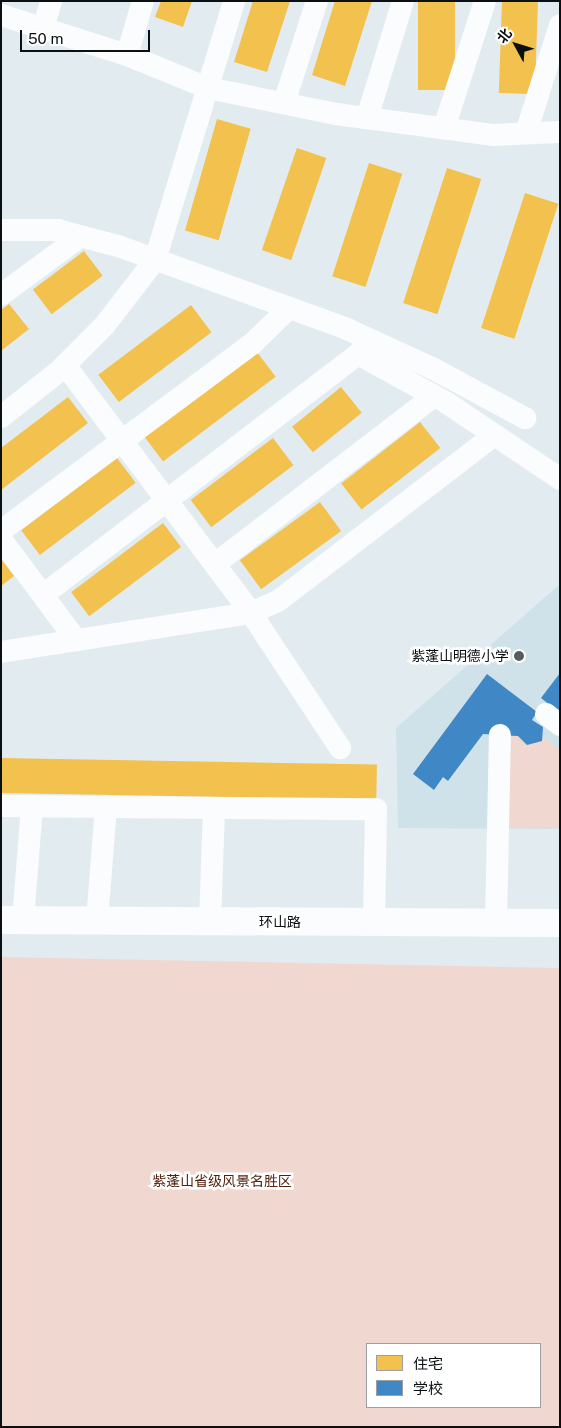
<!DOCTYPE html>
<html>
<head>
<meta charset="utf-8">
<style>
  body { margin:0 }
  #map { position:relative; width:561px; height:1428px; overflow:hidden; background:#e2ecf0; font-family:"Public Sans","Noto Sans SC",sans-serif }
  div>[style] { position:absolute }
  .built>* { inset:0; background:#cfe1e9 }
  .green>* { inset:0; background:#f0d8d0 }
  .homes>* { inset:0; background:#f2c14e; transform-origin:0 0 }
  .schools>* { inset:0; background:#3f88c5 }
  .minor>* { height:22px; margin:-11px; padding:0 11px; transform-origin:11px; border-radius:11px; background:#fbfcfd }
  .major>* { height:28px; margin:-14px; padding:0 14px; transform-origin:14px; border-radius:14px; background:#fbfcfd }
  .dots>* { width:14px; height:14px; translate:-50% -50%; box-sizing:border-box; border:2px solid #fff; border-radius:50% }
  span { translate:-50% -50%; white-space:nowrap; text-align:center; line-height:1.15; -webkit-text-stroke:5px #fff; paint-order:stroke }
  .poi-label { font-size:14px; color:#0a1012 }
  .right { translate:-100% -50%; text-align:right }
  .street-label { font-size:14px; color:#0a1012 }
  .park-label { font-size:14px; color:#53210c }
  .frame { position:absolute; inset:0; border:2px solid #0a1012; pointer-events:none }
  .legend { position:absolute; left:366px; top:1343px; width:175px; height:65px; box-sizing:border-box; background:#fff; border:1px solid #9d9fa0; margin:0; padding:6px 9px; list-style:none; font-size:15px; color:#0a1012 }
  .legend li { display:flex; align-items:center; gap:10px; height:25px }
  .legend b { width:25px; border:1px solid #9d9fa0 }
  .north { position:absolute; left:491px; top:20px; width:50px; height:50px; -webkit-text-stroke:4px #fff; paint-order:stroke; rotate:309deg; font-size:14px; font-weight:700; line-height:20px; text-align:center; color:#0a1012 }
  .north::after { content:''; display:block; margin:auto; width:18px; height:22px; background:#0a1012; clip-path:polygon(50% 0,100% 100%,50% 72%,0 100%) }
  .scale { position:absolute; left:20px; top:30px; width:130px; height:22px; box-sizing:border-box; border:2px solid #0a1012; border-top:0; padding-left:6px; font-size:15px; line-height:18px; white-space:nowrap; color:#0a1012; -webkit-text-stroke:4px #fff; paint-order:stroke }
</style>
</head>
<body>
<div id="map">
  <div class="built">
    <i style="clip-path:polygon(560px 584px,560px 829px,398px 828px,396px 728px)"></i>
  </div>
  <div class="green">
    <i style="clip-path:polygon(509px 735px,518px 736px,527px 745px,542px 741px,543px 737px,560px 750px,560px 828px,503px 827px)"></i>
    <i style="clip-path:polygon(evenodd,1px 957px,560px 968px,560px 1427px,1px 1427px,1px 957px,367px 1344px,540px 1344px,540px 1407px,367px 1407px,367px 1344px)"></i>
  </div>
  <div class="homes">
    <i style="clip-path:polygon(161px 1px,192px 1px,183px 27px,155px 17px)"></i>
    <i style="clip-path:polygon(253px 1px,290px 1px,267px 72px,234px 62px)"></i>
    <i style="clip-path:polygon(335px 1px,372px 1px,345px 86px,312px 75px)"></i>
    <i style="left:418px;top:1px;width:37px;height:89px"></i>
    <i style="left:502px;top:1px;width:36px;height:92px;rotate:2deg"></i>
    <i style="left:217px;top:119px;width:35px;height:116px;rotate:16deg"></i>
    <i style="left:297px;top:148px;width:31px;height:108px;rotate:19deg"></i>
    <i style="left:369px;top:163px;width:35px;height:119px;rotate:18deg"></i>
    <i style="left:447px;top:168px;width:36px;height:142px;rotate:18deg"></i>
    <i style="left:525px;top:193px;width:35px;height:142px;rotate:18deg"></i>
    <i style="left:84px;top:251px;width:31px;height:64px;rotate:53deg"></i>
    <i style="clip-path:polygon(9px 304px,29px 329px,1px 351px,1px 310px)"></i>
    <i style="left:191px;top:305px;width:34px;height:116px;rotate:53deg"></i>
    <i style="left:257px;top:352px;width:31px;height:141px;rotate:53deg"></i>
    <i style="left:341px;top:387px;width:33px;height:63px;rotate:51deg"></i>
    <i style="clip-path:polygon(68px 397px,88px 423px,1px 490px,1px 448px)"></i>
    <i style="left:420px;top:422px;width:33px;height:100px;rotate:52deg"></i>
    <i style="left:273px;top:438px;width:34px;height:103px;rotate:53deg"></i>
    <i style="left:117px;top:458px;width:31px;height:120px;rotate:53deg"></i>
    <i style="left:320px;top:502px;width:36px;height:99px;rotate:54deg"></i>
    <i style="left:163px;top:523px;width:30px;height:115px;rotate:53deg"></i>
    <i style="clip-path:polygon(1px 559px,14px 576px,1px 586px)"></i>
    <i style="left:1px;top:758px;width:376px;height:35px;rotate:1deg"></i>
  </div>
  <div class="schools">
    <i style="clip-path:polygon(560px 673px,560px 713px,541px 698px)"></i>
    <i style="clip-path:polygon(487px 674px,537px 712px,532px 720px,543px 727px,542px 741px,527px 745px,518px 736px,483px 734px,448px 781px,443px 777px,434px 790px,413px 774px)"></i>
  </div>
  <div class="minor">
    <i style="left:1px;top:15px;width:132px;rotate:17.6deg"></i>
    <i style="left:127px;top:55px;width:87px;rotate:22.2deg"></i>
    <i style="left:208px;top:88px;width:131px;rotate:11.5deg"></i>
    <i style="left:336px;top:114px;width:158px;rotate:7.6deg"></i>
    <i style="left:493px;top:135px;width:67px;rotate:-2.6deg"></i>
    <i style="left:43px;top:28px;width:28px;rotate:-73deg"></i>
    <i style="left:127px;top:55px;width:56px;rotate:-73.5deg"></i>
    <i style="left:284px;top:103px;width:107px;rotate:-72.1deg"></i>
    <i style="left:367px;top:118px;width:122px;rotate:-72.9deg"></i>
    <i style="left:444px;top:128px;width:133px;rotate:-72.1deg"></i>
    <i style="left:526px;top:133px;width:113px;rotate:-72.5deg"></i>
    <i style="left:1px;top:230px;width:57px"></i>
    <i style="left:58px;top:230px;width:65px;rotate:15.1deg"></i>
    <i style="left:121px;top:247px;width:240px;rotate:19.9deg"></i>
    <i style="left:347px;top:329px;width:94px;rotate:24.6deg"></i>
    <i style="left:432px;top:368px;width:106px;rotate:28.3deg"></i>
    <i style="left:1px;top:295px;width:99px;rotate:-36.4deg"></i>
    <i style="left:65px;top:365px;width:310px;rotate:53.1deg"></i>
    <i style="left:251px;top:613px;width:162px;rotate:56.6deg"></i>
    <i style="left:1px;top:417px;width:73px;rotate:-38.3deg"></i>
    <i style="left:58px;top:372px;width:65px;rotate:-45deg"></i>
    <i style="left:104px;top:326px;width:83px;rotate:-52.3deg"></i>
    <i style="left:155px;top:260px;width:271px;rotate:-73deg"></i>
    <i style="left:1px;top:531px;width:313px;rotate:-36.7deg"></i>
    <i style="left:252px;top:344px;width:52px;rotate:-44.2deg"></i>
    <i style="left:1px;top:539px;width:126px;rotate:53.4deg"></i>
    <i style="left:215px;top:564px;width:276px;rotate:-37.5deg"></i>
    <i style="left:43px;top:595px;width:397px;rotate:-37.4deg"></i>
    <i style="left:358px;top:354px;width:102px;rotate:28.8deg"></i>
    <i style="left:447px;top:403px;width:136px;rotate:33.9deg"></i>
    <i style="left:1px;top:652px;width:253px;rotate:-8.9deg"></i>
    <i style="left:251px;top:613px;width:30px;rotate:-24deg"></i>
    <i style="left:278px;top:601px;width:272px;rotate:-37.5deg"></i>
    <i style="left:546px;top:714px;width:18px;rotate:38deg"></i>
    <i style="left:1px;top:806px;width:375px;rotate:0.5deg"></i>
    <i style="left:376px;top:809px;width:113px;rotate:91deg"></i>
    <i style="left:23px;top:920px;width:114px;rotate:-85.5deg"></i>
    <i style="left:97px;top:921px;width:115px;rotate:-85.5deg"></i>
    <i style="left:210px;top:922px;width:114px;rotate:-88deg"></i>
    <i style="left:496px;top:923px;width:188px;rotate:-88.8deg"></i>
  </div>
  <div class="major">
    <i style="left:1px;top:920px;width:559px;rotate:0.31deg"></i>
  </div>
  <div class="dots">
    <i style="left:519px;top:656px;background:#565d60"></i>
  </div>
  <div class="poi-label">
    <span class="right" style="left:509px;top:656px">紫蓬山明德小学</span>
  </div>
  <div class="street-label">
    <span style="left:280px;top:922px">环山路</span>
  </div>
  <div class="park-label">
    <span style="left:222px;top:1181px">紫蓬山省级风景名胜区</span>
  </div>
  <div class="frame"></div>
  <ul class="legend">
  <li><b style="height:14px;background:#f2c14e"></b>住宅</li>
  <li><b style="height:14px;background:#3f88c5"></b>学校</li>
  </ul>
  <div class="north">北</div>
  <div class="scale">50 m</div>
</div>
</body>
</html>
